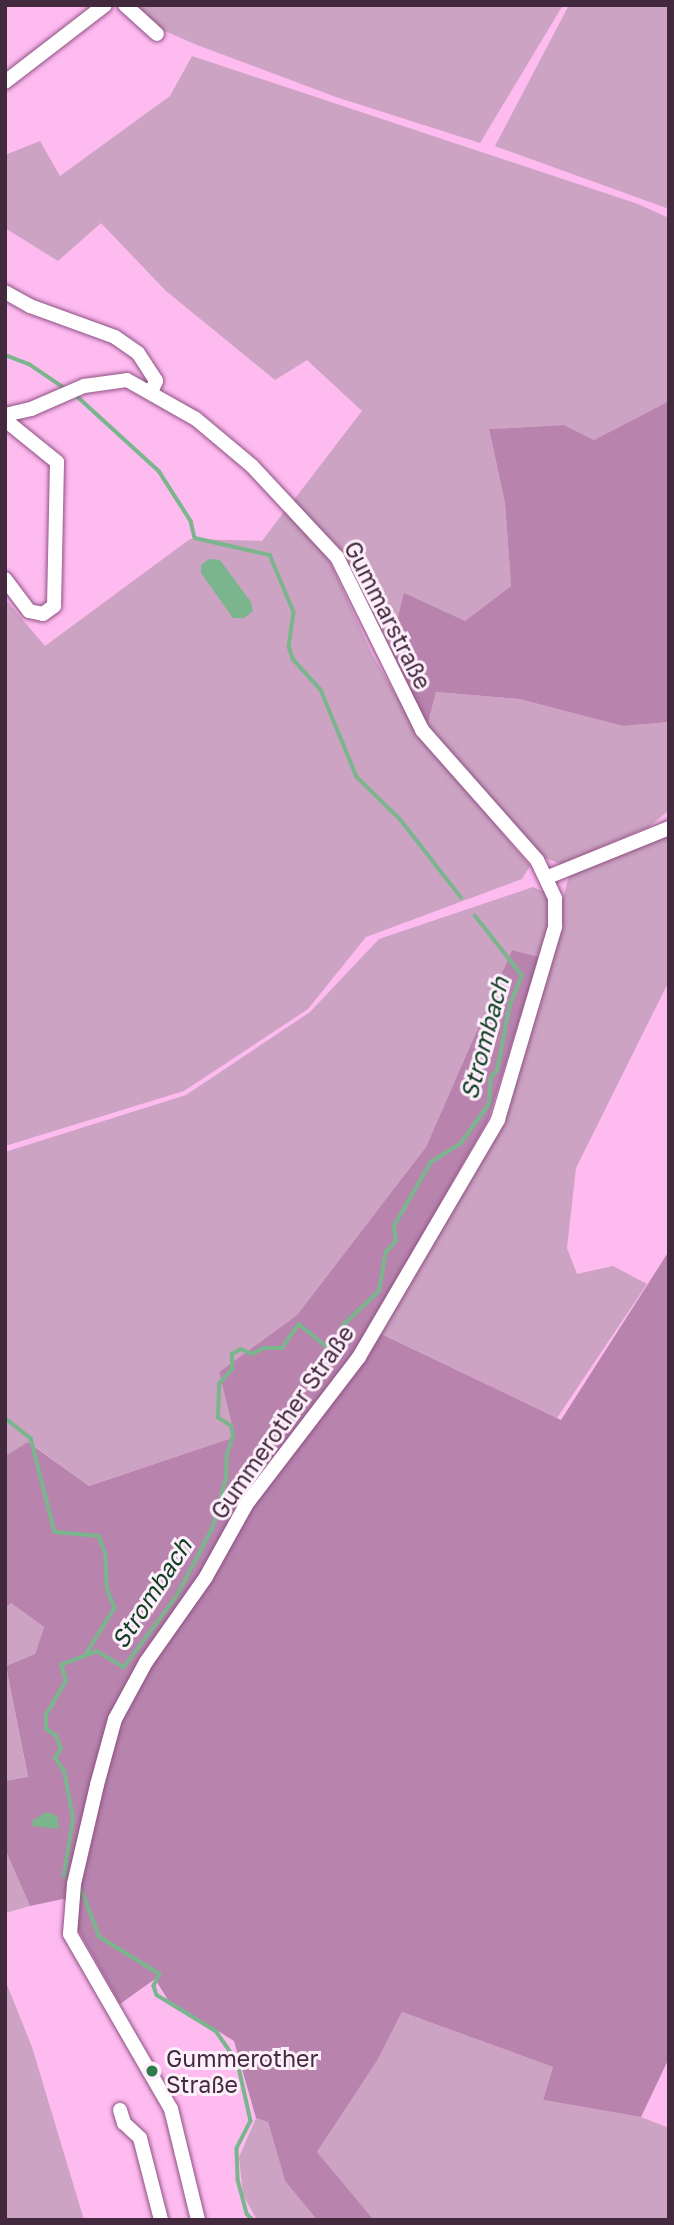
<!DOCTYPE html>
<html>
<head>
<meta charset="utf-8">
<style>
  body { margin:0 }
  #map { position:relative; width:674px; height:2225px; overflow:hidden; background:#febbf0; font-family:"Golos Text",sans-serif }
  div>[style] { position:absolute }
  .green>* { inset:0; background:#cca3c3 }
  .forest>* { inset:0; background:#b884ae }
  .water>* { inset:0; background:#7bb58d }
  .stream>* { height:3.5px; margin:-1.75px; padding:0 1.75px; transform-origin:1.75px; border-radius:1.75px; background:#7bb58d }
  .roads { filter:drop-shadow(0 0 2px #8d5182) drop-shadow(0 0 2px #8d5182) }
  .minor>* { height:14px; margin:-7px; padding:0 7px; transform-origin:7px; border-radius:7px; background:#fff }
  .dots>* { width:19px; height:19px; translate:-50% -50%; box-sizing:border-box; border:4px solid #fef0fb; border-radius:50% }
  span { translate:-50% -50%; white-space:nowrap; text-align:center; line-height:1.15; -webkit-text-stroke:6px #fef0fb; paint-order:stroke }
  .street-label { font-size:23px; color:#43293e }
  .poi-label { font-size:23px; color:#43293e }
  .left { translate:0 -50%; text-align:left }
  .water-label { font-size:24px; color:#103e23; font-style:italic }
  .frame { position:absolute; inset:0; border:7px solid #43293e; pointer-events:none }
</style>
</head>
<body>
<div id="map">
  <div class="green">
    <i style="clip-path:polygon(133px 5px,563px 5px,480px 143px,336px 97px,197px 45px,160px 29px)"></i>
    <i style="clip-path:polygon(569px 5px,669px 5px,669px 209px,495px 146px)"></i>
    <i style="clip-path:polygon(192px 56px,638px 204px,669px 218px,669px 401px,594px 440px,564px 425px,489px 429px,505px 503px,511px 586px,465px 621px,389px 653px,340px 549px,293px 501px,362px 411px,307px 360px,275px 380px,166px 291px,101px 223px,58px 261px,5px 228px,5px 155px,40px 141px,60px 176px,170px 96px)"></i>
    <i style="clip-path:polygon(286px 509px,326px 553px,373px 656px,418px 733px,530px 866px,522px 879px,366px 937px,308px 1009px,184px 1091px,5px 1146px,5px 599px,45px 646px,190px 539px,262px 541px)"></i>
    <i style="clip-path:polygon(436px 692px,519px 699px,623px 726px,669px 722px,669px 810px,649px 827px,561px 864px,545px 858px,427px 727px)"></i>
    <i style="clip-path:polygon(669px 835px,669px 981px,576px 1168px,567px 1248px,577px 1274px,613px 1266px,647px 1284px,557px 1418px,380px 1333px,503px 1122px,569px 876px)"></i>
    <i style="clip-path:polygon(533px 887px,547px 893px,550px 924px,539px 957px,512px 950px,426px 1147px,297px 1315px,219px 1372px,235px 1437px,89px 1486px,29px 1442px,5px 1456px,5px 1152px,186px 1095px,310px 1012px,379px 939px)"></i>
    <i style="clip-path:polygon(11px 1603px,44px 1627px,35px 1654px,6px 1666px,28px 1778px,5px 1781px,5px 1608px)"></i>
    <i style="clip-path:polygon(5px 1849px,30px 1906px,5px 1913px)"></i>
    <i style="clip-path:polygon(5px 1980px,32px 2047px,84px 2220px,5px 2220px)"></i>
    <i style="clip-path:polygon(402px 2012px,553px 2067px,543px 2100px,641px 2117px,669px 2128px,669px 2220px,371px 2220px,317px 2152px,377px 2061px)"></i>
    <i style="clip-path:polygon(256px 2118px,268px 2122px,285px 2181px,317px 2220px,257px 2220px,243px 2195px,239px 2157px)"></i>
  </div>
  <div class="forest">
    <i style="clip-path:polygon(669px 401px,669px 722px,623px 726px,519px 699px,436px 692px,427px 727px,389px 653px,404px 593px,465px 621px,511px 586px,505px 503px,489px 429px,564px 425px,594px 440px)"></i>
    <i style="clip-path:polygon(512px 950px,539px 957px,488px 1120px,369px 1328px,561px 1420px,669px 1251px,669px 2058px,641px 2117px,543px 2100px,553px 2067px,402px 2012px,377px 2061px,317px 2152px,372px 2218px,317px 2220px,285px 2181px,268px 2122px,256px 2118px,234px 2041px,168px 2000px,155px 1979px,120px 2004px,78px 1930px,78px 1907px,63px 1899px,30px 1906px,5px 1849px,5px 1781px,28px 1777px,6px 1666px,35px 1654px,44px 1627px,11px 1603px,5px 1608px,5px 1456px,28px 1442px,89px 1486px,235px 1437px,219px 1372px,297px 1315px,426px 1147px)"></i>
  </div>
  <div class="water">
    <i style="clip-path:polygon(209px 559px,220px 560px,251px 602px,253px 611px,244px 618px,233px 618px,201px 573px,201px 565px)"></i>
    <i style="clip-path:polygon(47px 1812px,57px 1816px,59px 1829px,32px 1826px,33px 1820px)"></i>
  </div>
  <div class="stream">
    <i style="left:5px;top:355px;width:26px;rotate:21deg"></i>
    <i style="left:29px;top:364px;width:40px;rotate:34deg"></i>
    <i style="left:78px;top:397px;width:110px;rotate:42.4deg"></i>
    <i style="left:159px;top:471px;width:59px;rotate:57.4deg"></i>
    <i style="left:191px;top:521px;width:17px;rotate:77deg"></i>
    <i style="left:195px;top:538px;width:77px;rotate:12.8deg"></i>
    <i style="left:270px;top:555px;width:62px;rotate:67.2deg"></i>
    <i style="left:294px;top:612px;width:34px;rotate:98deg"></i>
    <i style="left:289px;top:646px;width:14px;rotate:73deg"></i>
    <i style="left:293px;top:659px;width:42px;rotate:47.9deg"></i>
    <i style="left:321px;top:690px;width:94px;rotate:67.5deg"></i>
    <i style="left:357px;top:777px;width:62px;rotate:44.3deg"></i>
    <i style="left:401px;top:820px;width:98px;rotate:52.1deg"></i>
    <i style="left:5px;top:1418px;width:33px;rotate:38deg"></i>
    <i style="left:31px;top:1438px;width:97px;rotate:75.7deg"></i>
    <i style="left:55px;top:1532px;width:44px;rotate:5.2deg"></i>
    <i style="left:99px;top:1536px;width:20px;rotate:70deg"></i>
    <i style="left:106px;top:1555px;width:33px;rotate:88deg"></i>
    <i style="left:107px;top:1588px;width:22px;rotate:68deg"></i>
    <i style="left:115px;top:1608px;width:53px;rotate:121.9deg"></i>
    <i style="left:64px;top:1877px;width:60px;rotate:-81.3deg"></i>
    <i style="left:73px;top:1818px;width:48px;rotate:-100.8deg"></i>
    <i style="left:64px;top:1771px;width:16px;rotate:-125deg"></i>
    <i style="left:55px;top:1758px;width:11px;rotate:-56deg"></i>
    <i style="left:61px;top:1749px;width:14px;rotate:-111deg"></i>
    <i style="left:56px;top:1736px;width:12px;rotate:-145deg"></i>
    <i style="left:46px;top:1729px;width:14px;rotate:-90deg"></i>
    <i style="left:46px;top:1715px;width:39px;rotate:-60deg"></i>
    <i style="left:66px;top:1681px;width:17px;rotate:-107deg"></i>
    <i style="left:61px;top:1665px;width:39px;rotate:-21deg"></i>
    <i style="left:97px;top:1651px;width:31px;rotate:31deg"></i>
    <i style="left:124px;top:1667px;width:87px;rotate:-53.4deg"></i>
    <i style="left:176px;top:1597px;width:77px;rotate:-62.1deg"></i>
    <i style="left:212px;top:1529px;width:53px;rotate:-74.6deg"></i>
    <i style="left:226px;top:1478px;width:24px;rotate:-88deg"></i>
    <i style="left:227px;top:1454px;width:20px;rotate:-72deg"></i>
    <i style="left:233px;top:1435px;width:9px;rotate:-103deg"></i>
    <i style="left:231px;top:1426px;width:15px;rotate:-148deg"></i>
    <i style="left:218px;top:1418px;width:34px;rotate:-88deg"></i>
    <i style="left:219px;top:1384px;width:20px;rotate:-49deg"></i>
    <i style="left:232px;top:1369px;width:15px;rotate:-90deg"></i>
    <i style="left:232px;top:1354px;width:10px;rotate:-29deg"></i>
    <i style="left:241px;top:1349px;width:12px;rotate:24deg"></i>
    <i style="left:252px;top:1354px;width:13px;rotate:-27deg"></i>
    <i style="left:264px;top:1348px;width:18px"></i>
    <i style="left:282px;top:1348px;width:29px;rotate:-55deg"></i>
    <i style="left:299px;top:1324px;width:43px;rotate:39.3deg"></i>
    <i style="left:332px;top:1351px;width:12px;rotate:-24deg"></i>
    <i style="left:343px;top:1346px;width:21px;rotate:-90deg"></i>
    <i style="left:343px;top:1325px;width:50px;rotate:-43.4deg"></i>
    <i style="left:379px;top:1291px;width:40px;rotate:-80deg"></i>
    <i style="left:386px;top:1252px;width:15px;rotate:-48deg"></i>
    <i style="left:396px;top:1241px;width:15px;rotate:-98deg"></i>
    <i style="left:394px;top:1226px;width:74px;rotate:-60deg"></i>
    <i style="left:431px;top:1162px;width:36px;rotate:-32deg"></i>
    <i style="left:461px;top:1143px;width:48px;rotate:-54.3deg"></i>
    <i style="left:489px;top:1104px;width:27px;rotate:-86deg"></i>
    <i style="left:491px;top:1077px;width:8px;rotate:-45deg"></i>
    <i style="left:497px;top:1071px;width:68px;rotate:-79deg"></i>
    <i style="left:510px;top:1004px;width:30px;rotate:-67deg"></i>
    <i style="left:522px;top:976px;width:76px;rotate:-128.1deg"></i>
    <i style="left:82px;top:1891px;width:49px;rotate:68.6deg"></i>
    <i style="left:100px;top:1937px;width:70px;rotate:31.7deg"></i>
    <i style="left:160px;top:1974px;width:13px;rotate:117deg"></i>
    <i style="left:154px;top:1986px;width:9px;rotate:72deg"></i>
    <i style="left:157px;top:1995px;width:69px;rotate:31.4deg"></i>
    <i style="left:216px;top:2031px;width:39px;rotate:55deg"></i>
    <i style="left:238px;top:2063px;width:59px;rotate:77.4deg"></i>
    <i style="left:251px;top:2121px;width:31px;rotate:117deg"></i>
    <i style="left:237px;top:2149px;width:31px;rotate:88deg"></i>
    <i style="left:238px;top:2180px;width:35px;rotate:75deg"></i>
    <i style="left:247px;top:2214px;width:8px;rotate:45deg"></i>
  </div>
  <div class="roads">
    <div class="minor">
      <i style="left:125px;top:5px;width:43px;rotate:42.2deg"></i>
      <i style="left:5px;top:82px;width:126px;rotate:-37.6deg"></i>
      <i style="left:5px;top:292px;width:29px;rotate:29deg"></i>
      <i style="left:30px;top:306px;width:90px;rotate:20deg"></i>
      <i style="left:115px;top:337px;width:28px;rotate:35deg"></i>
      <i style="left:138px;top:353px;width:33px;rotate:57deg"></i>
      <i style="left:156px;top:381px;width:10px;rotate:114deg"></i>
      <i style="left:5px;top:415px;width:27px;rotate:-13deg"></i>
      <i style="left:31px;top:409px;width:58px;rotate:-23.5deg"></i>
      <i style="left:84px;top:386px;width:43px;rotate:-7.9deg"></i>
      <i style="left:127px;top:380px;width:79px;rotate:29.5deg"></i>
      <i style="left:196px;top:419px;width:73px;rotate:40deg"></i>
      <i style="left:252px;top:466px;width:125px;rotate:47deg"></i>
      <i style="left:337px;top:557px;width:193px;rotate:63.8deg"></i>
      <i style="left:422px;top:730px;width:174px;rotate:48.5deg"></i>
      <i style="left:537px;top:860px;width:42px;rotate:64.7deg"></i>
      <i style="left:555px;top:898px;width:29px;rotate:90deg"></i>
      <i style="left:555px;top:927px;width:201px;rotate:106.5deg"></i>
      <i style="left:498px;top:1120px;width:275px;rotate:120.4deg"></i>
      <i style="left:359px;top:1357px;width:186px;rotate:127.4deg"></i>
      <i style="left:246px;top:1505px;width:82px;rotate:119.1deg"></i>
      <i style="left:206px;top:1577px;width:104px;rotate:125.2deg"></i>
      <i style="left:146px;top:1662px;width:65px;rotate:118.5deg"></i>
      <i style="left:115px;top:1719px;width:68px;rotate:105.3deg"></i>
      <i style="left:97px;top:1785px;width:102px;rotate:103.1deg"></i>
      <i style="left:74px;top:1884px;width:50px;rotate:94.6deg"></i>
      <i style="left:70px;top:1934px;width:202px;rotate:60deg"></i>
      <i style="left:171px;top:2109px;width:114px;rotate:76.3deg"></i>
      <i style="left:5px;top:579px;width:40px;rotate:53deg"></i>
      <i style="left:29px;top:611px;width:14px;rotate:12deg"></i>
      <i style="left:43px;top:614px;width:14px;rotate:-36deg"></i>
      <i style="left:54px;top:606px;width:144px;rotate:-88.8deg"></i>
      <i style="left:57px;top:462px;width:60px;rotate:-141deg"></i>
      <i style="left:10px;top:424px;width:10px;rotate:-114deg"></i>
      <i style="left:548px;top:877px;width:131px;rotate:-22deg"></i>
      <i style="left:120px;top:2110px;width:14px;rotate:73deg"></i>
      <i style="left:124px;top:2123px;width:22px;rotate:43deg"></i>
      <i style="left:140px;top:2138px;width:85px;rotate:75.6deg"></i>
    </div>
  </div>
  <div class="dots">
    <i style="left:152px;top:2071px;background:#2b7b4b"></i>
  </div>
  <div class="street-label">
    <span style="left:388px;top:615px;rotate:63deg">Gummarstraße</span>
    <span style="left:282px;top:1422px;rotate:-55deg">Gummerother Straße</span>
  </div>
  <div class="poi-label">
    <span class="left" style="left:166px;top:2071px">Gummerother<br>Straße</span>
  </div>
  <div class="water-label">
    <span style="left:484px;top:1038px;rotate:-75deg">Strombach</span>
    <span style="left:151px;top:1593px;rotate:-57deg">Strombach</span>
  </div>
  <div class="frame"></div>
</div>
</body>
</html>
